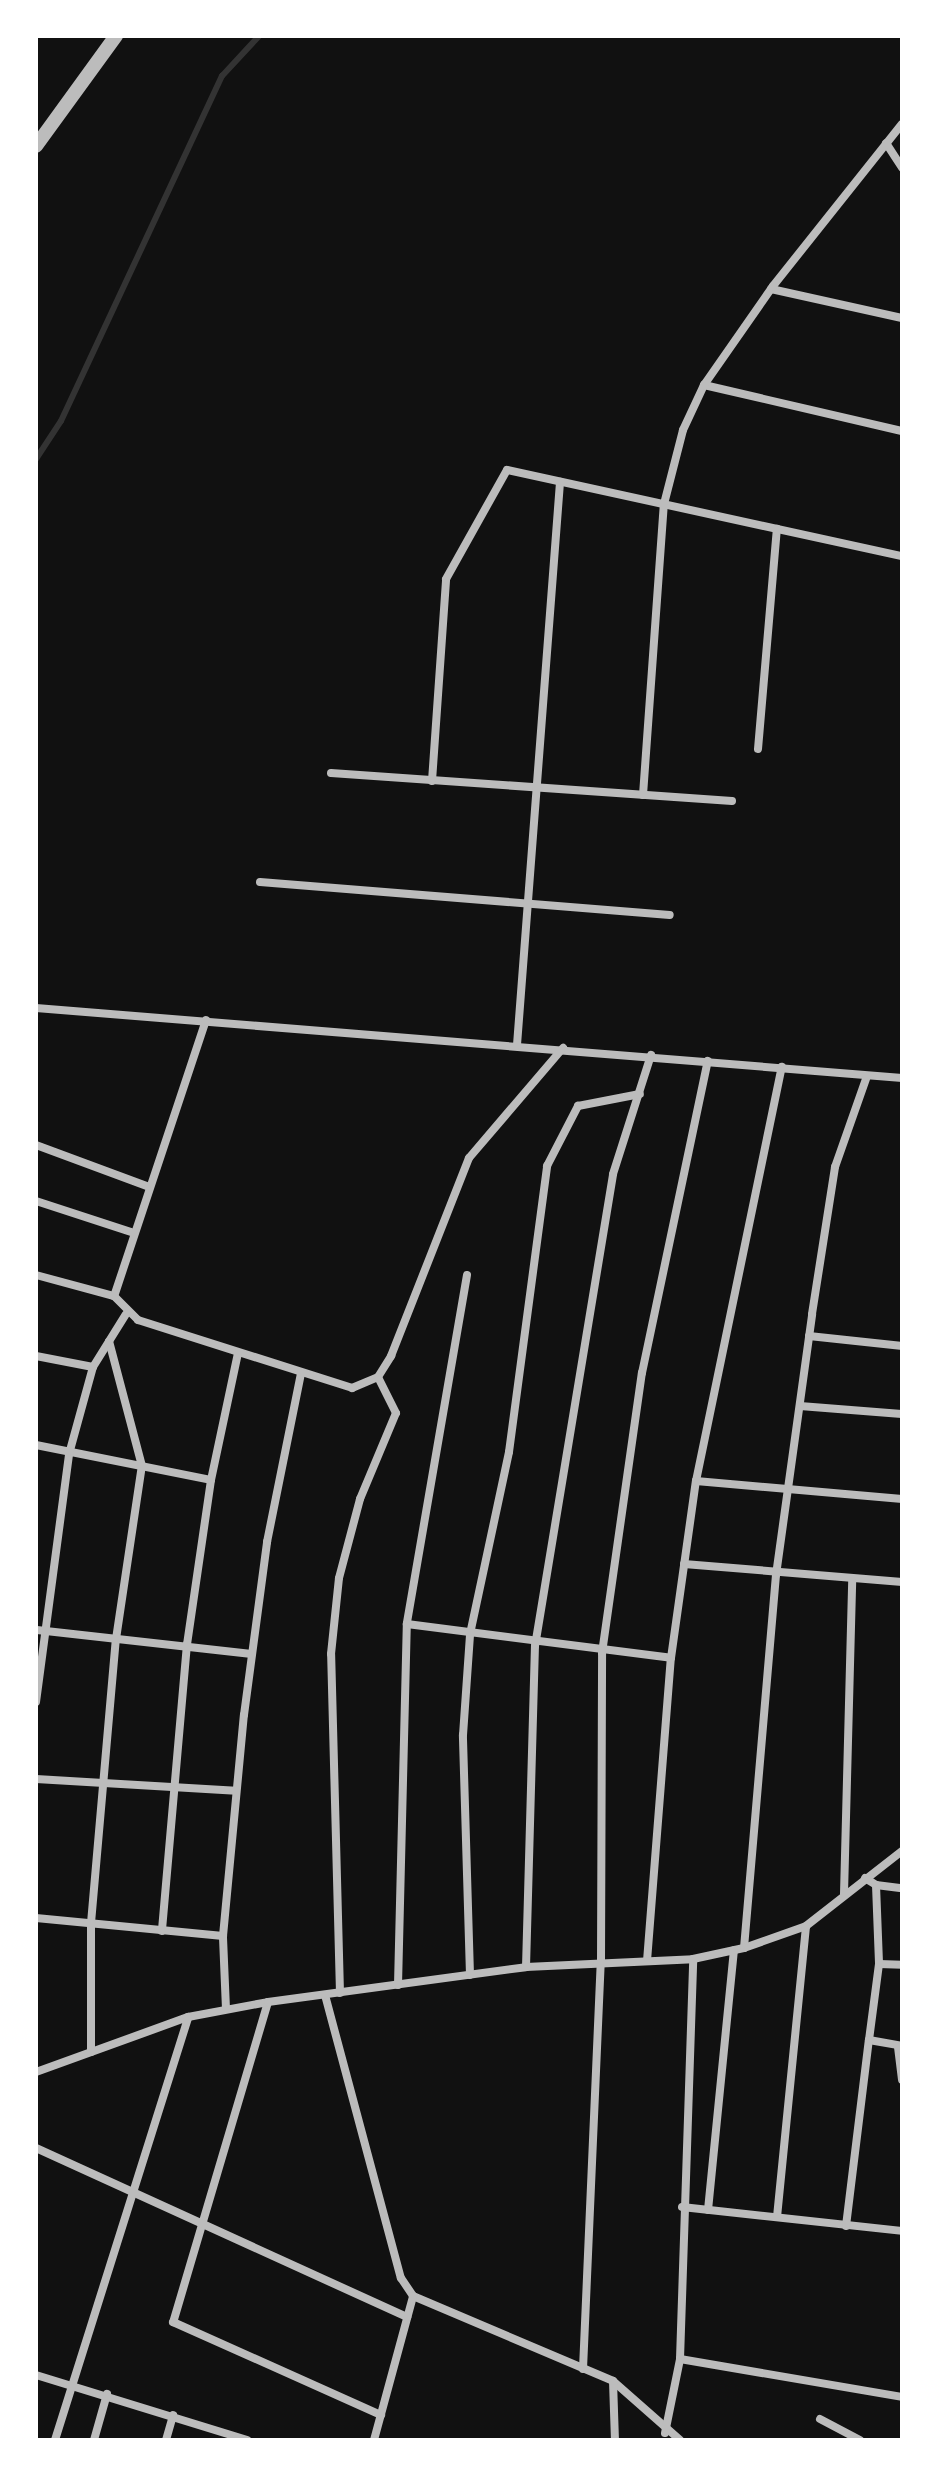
<!DOCTYPE html>
<html>
<head>
<meta charset="utf-8">
<style>
  body { margin:0 }
  #map { position:relative; width:938px; height:2476px; overflow:hidden; background:#111; font-family:Quicksand,sans-serif }
  div>[style] { position:absolute }
  .stream>* { height:6px; margin:-3px; padding:0 3px; transform-origin:3px; border-radius:3px; background:#333 }
  .minor>* { height:8px; margin:-4px; padding:0 4px; transform-origin:4px; border-radius:4px; background:#bcbcbc }
  .tertiary>* { height:14px; margin:-7px; padding:0 7px; transform-origin:7px; border-radius:7px; background:#bcbcbc }
  span { translate:-50% -50%; white-space:nowrap; text-align:center; line-height:1.15; -webkit-text-stroke:7px #fff; paint-order:stroke }
  .frame { position:absolute; inset:0; border:38px solid #fff; pointer-events:none }
</style>
</head>
<body>
<div id="map">
  <div class="stream">
    <i style="left:36px;top:459px;width:45px;rotate:-56.7deg"></i>
    <i style="left:61px;top:421px;width:381px;rotate:-65deg"></i>
    <i style="left:222px;top:76px;width:54px;rotate:-47.2deg"></i>
  </div>
  <div class="minor">
    <i style="left:886px;top:143px;width:30px;rotate:57deg"></i>
    <i style="left:771px;top:289px;width:134px;rotate:12.5deg"></i>
    <i style="left:704px;top:385px;width:203px;rotate:13.1deg"></i>
    <i style="left:758px;top:749px;width:221px;rotate:-85.1deg"></i>
    <i style="left:331px;top:773px;width:402px;rotate:4deg"></i>
    <i style="left:432px;top:781px;width:202px;rotate:-86deg"></i>
    <i style="left:446px;top:579px;width:125px;rotate:-60.8deg"></i>
    <i style="left:507px;top:470px;width:404px;rotate:12.3deg"></i>
    <i style="left:643px;top:795px;width:292px;rotate:-85.9deg"></i>
    <i style="left:664px;top:504px;width:76px;rotate:-75.6deg"></i>
    <i style="left:683px;top:430px;width:50px;rotate:-65deg"></i>
    <i style="left:704px;top:385px;width:121px;rotate:-55.1deg"></i>
    <i style="left:773px;top:286px;width:207px;rotate:-51.5deg"></i>
    <i style="left:260px;top:882px;width:411px;rotate:4.6deg"></i>
    <i style="left:36px;top:1008px;width:869px;rotate:4.62deg"></i>
    <i style="left:206px;top:1020px;width:291px;rotate:108.4deg"></i>
    <i style="left:114px;top:1296px;width:34px;rotate:45deg"></i>
    <i style="left:138px;top:1320px;width:225px;rotate:17.6deg"></i>
    <i style="left:352px;top:1388px;width:28px;rotate:-23deg"></i>
    <i style="left:378px;top:1377px;width:25px;rotate:-58deg"></i>
    <i style="left:391px;top:1356px;width:213px;rotate:-68.5deg"></i>
    <i style="left:469px;top:1158px;width:145px;rotate:-49.5deg"></i>
    <i style="left:517px;top:1045px;width:565px;rotate:-85.63deg"></i>
    <i style="left:36px;top:1145px;width:118px;rotate:20.3deg"></i>
    <i style="left:36px;top:1201px;width:100px;rotate:18.1deg"></i>
    <i style="left:36px;top:1275px;width:81px;rotate:15.1deg"></i>
    <i style="left:467px;top:1275px;width:354px;rotate:99.8deg"></i>
    <i style="left:407px;top:1624px;width:266px;rotate:7.3deg"></i>
    <i style="left:809px;top:1336px;width:94px;rotate:6.1deg"></i>
    <i style="left:36px;top:1356px;width:58px;rotate:10.9deg"></i>
    <i style="left:800px;top:1406px;width:102px;rotate:4.5deg"></i>
    <i style="left:36px;top:1445px;width:178px;rotate:11.3deg"></i>
    <i style="left:211px;top:1480px;width:166px;rotate:98.3deg"></i>
    <i style="left:187px;top:1644px;width:288px;rotate:95deg"></i>
    <i style="left:211px;top:1480px;width:130px;rotate:-78deg"></i>
    <i style="left:696px;top:1481px;width:207px;rotate:5deg"></i>
    <i style="left:684px;top:1564px;width:219px;rotate:4.7deg"></i>
    <i style="left:37px;top:1630px;width:216px;rotate:6.4deg"></i>
    <i style="left:36px;top:1702px;width:250px;rotate:-82.4deg"></i>
    <i style="left:69px;top:1454px;width:90px;rotate:-74.6deg"></i>
    <i style="left:93px;top:1367px;width:62px;rotate:-58.1deg"></i>
    <i style="left:36px;top:1779px;width:200px;rotate:3.4deg"></i>
    <i style="left:865px;top:1878px;width:13px;rotate:32deg"></i>
    <i style="left:876px;top:1885px;width:79px;rotate:87.8deg"></i>
    <i style="left:879px;top:1964px;width:23px;rotate:2deg"></i>
    <i style="left:876px;top:1885px;width:26px;rotate:7deg"></i>
    <i style="left:844px;top:1894px;width:313px;rotate:-88.5deg"></i>
    <i style="left:36px;top:1918px;width:188px;rotate:5.5deg"></i>
    <i style="left:744px;top:1948px;width:374px;rotate:-85.1deg"></i>
    <i style="left:776px;top:1575px;width:263px;rotate:-82.1deg"></i>
    <i style="left:812px;top:1314px;width:149px;rotate:-81.1deg"></i>
    <i style="left:835px;top:1167px;width:96px;rotate:-70.6deg"></i>
    <i style="left:647px;top:1961px;width:304px;rotate:-85.5deg"></i>
    <i style="left:671px;top:1658px;width:179px;rotate:-82deg"></i>
    <i style="left:696px;top:1481px;width:423px;rotate:-78.3deg"></i>
    <i style="left:879px;top:1964px;width:77px;rotate:97.5deg"></i>
    <i style="left:869px;top:2040px;width:34px;rotate:10deg"></i>
    <i style="left:526px;top:1967px;width:321px;rotate:-88.4deg"></i>
    <i style="left:535px;top:1646px;width:478px;rotate:-80.6deg"></i>
    <i style="left:613px;top:1174px;width:125px;rotate:-72.3deg"></i>
    <i style="left:470px;top:1975px;width:240px;rotate:-91.7deg"></i>
    <i style="left:463px;top:1735px;width:101px;rotate:-86deg"></i>
    <i style="left:470px;top:1634px;width:186px;rotate:-77.9deg"></i>
    <i style="left:509px;top:1452px;width:289px;rotate:-82.4deg"></i>
    <i style="left:547px;top:1166px;width:68px;rotate:-62.7deg"></i>
    <i style="left:578px;top:1106px;width:63px;rotate:-11deg"></i>
    <i style="left:398px;top:1985px;width:361px;rotate:-88.6deg"></i>
    <i style="left:340px;top:1993px;width:339px;rotate:-91.5deg"></i>
    <i style="left:331px;top:1654px;width:76px;rotate:-84deg"></i>
    <i style="left:339px;top:1578px;width:82px;rotate:-75.1deg"></i>
    <i style="left:360px;top:1499px;width:93px;rotate:-67.3deg"></i>
    <i style="left:396px;top:1413px;width:40px;rotate:-116.6deg"></i>
    <i style="left:325px;top:1995px;width:293px;rotate:75deg"></i>
    <i style="left:401px;top:2278px;width:22px;rotate:56deg"></i>
    <i style="left:413px;top:2296px;width:217px;rotate:23deg"></i>
    <i style="left:613px;top:2381px;width:89px;rotate:41.4deg"></i>
    <i style="left:268px;top:2002px;width:334px;rotate:106.5deg"></i>
    <i style="left:173px;top:2322px;width:228px;rotate:24.1deg"></i>
    <i style="left:226px;top:2009px;width:73px;rotate:-92.4deg"></i>
    <i style="left:223px;top:1936px;width:222px;rotate:-84.6deg"></i>
    <i style="left:244px;top:1715px;width:175px;rotate:-82.4deg"></i>
    <i style="left:267px;top:1542px;width:172px;rotate:-78.6deg"></i>
    <i style="left:898px;top:2047px;width:33px;rotate:83deg"></i>
    <i style="left:91px;top:2052px;width:129px;rotate:-90deg"></i>
    <i style="left:91px;top:1923px;width:285px;rotate:-85deg"></i>
    <i style="left:116px;top:1639px;width:175px;rotate:-81.5deg"></i>
    <i style="left:142px;top:1466px;width:129px;rotate:-104.8deg"></i>
    <i style="left:36px;top:2072px;width:162px;rotate:-19.9deg"></i>
    <i style="left:188px;top:2017px;width:81px;rotate:-10.6deg"></i>
    <i style="left:268px;top:2002px;width:260px;rotate:-7.7deg"></i>
    <i style="left:526px;top:1967px;width:167px;rotate:-2.7deg"></i>
    <i style="left:693px;top:1959px;width:52px;rotate:-12.2deg"></i>
    <i style="left:744px;top:1948px;width:66px;rotate:-19.5deg"></i>
    <i style="left:806px;top:1926px;width:122px;rotate:-38deg"></i>
    <i style="left:36px;top:2148px;width:408px;rotate:24.5deg"></i>
    <i style="left:682px;top:2207px;width:221px;rotate:6.2deg"></i>
    <i style="left:708px;top:2210px;width:261px;rotate:-84.3deg"></i>
    <i style="left:777px;top:2217px;width:292px;rotate:-84.3deg"></i>
    <i style="left:846px;top:2226px;width:187px;rotate:-83deg"></i>
    <i style="left:680px;top:2359px;width:225px;rotate:9.7deg"></i>
    <i style="left:583px;top:2369px;width:406px;rotate:-87.5deg"></i>
    <i style="left:601px;top:1963px;width:310px;rotate:-89.8deg"></i>
    <i style="left:602px;top:1653px;width:283px;rotate:-81.9deg"></i>
    <i style="left:642px;top:1373px;width:319px;rotate:-78.1deg"></i>
    <i style="left:36px;top:2375px;width:221px;rotate:17.1deg"></i>
    <i style="left:613px;top:2381px;width:59px;rotate:88.1deg"></i>
    <i style="left:820px;top:2419px;width:45px;rotate:27.7deg"></i>
    <i style="left:665px;top:2433px;width:76px;rotate:-78.5deg"></i>
    <i style="left:680px;top:2359px;width:400px;rotate:-88.1deg"></i>
    <i style="left:55px;top:2440px;width:443px;rotate:-72.5deg"></i>
    <i style="left:94px;top:2440px;width:48px;rotate:-74.2deg"></i>
    <i style="left:166px;top:2440px;width:26px;rotate:-74deg"></i>
    <i style="left:374px;top:2440px;width:149px;rotate:-74.8deg"></i>
  </div>
  <div class="tertiary">
    <i style="left:36px;top:146px;width:136px;rotate:-54deg"></i>
  </div>
  <div class="frame"></div>
</div>
</body>
</html>
